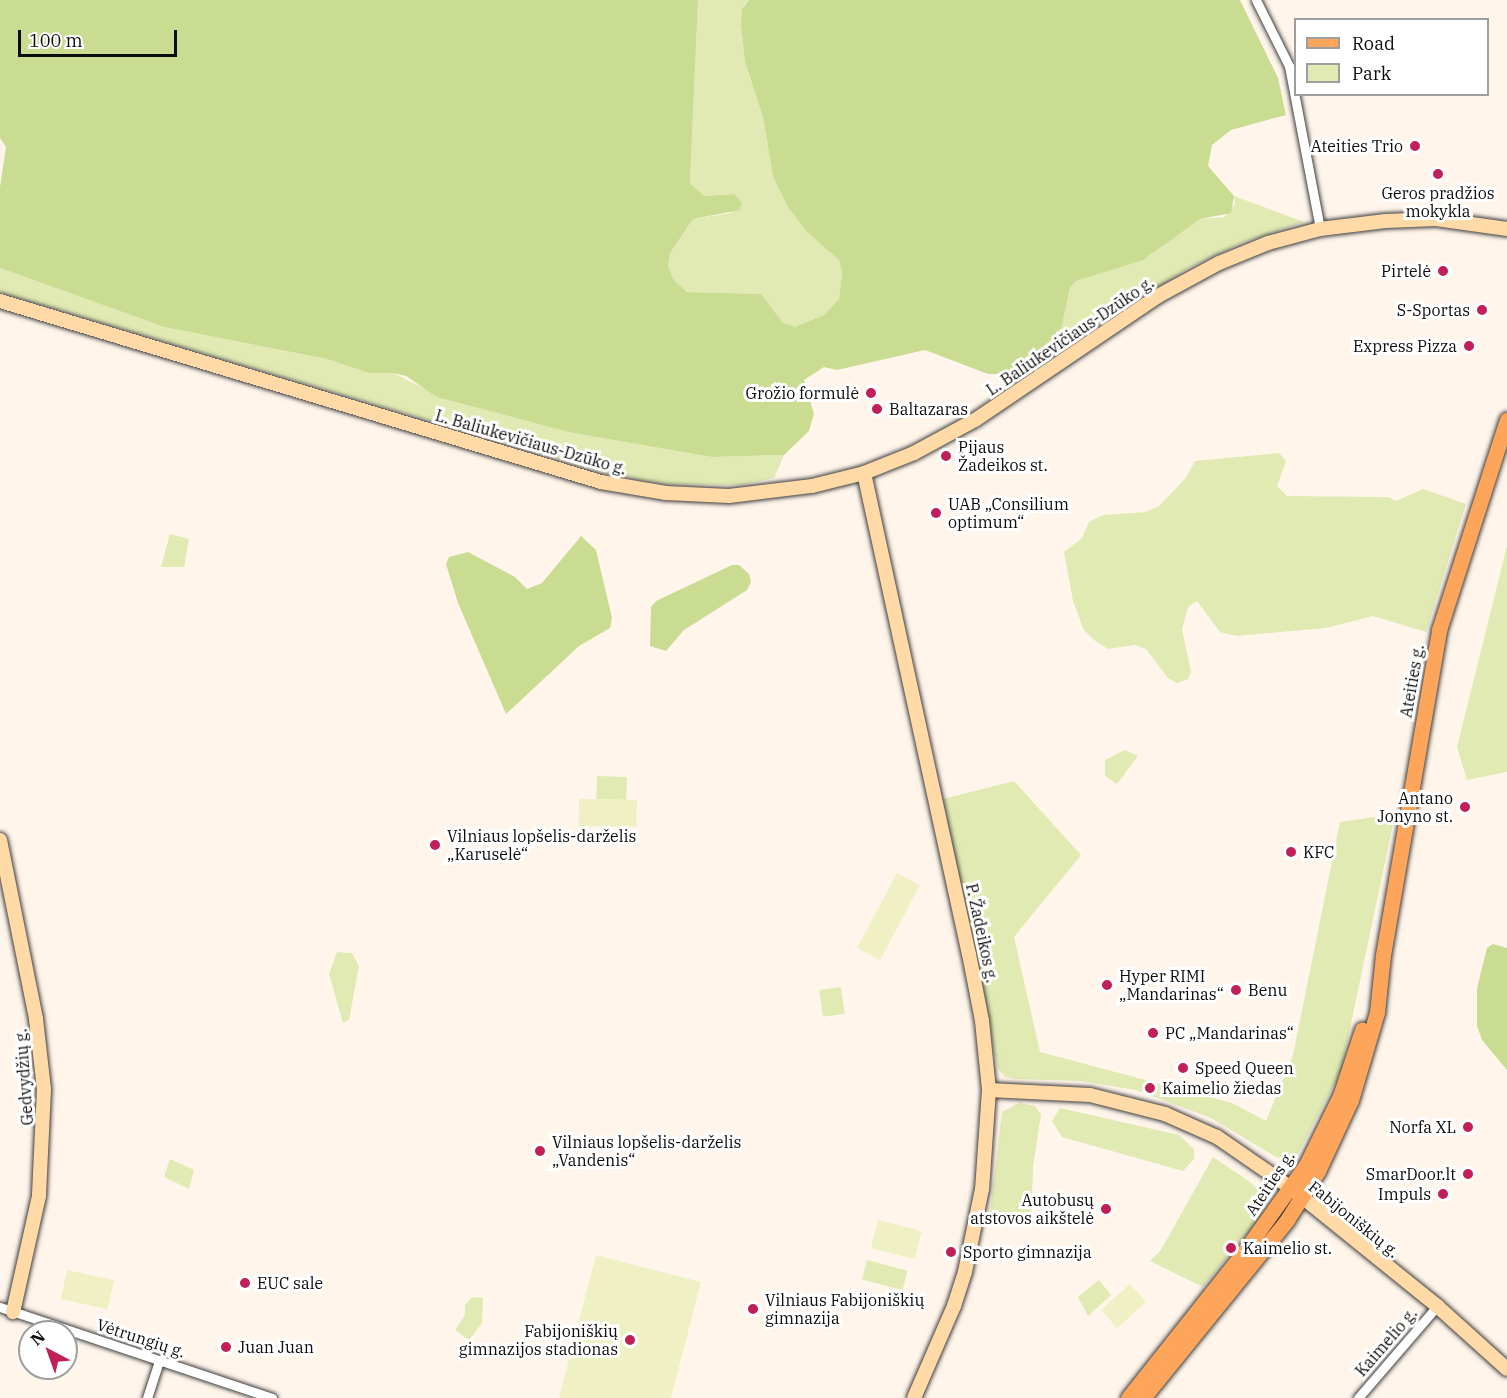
<!DOCTYPE html>
<html>
<head>
<meta charset="utf-8">
<style>
  body { margin:0 }
  #map { position:relative; width:1507px; height:1398px; overflow:hidden; background:#fff5eb; font-family:"IBM Plex Serif",serif }
  div>[style] { position:absolute }
  .green>* { inset:0; background:#e1eab3; transform-origin:0 0 }
  .forest>* { inset:0; background:#cadc92 }
  .pitch>* { inset:0; background:#eff1c5; transform-origin:0 0 }
  .roads { filter:drop-shadow(0 0 2px #3f3f3f) drop-shadow(0 0 2px #3f3f3f) }
  .street>* { height:9px; margin:-4.5px; padding:0 4.5px; transform-origin:4.5px; border-radius:4.5px; background:#fff }
  .secondary>* { height:14px; margin:-7px; padding:0 7px; transform-origin:7px; border-radius:7px; background:#ffdaa6 }
  .primary>* { height:15px; margin:-7.5px; padding:0 7.5px; transform-origin:7.5px; border-radius:7.5px; background:#fea55c }
  .dots>* { width:16px; height:16px; translate:-50% -50%; box-sizing:border-box; border:3px solid #fff; border-radius:50% }
  span { translate:-50% -50%; white-space:nowrap; text-align:center; line-height:1.15; -webkit-text-stroke:6px #fff; paint-order:stroke }
  .poi-label { font-size:16px; color:#0c0c0c }
  .right { translate:-100% -50%; text-align:right }
  .left { translate:0 -50%; text-align:left }
  .street-label { font-size:16px; color:#0c0c0c }
  .legend { position:absolute; left:1294px; top:18px; width:195px; height:78px; box-sizing:border-box; background:#fff; border:2px solid #9e9e9e; margin:0; padding:8px 10px; list-style:none; font-size:18px; color:#0c0c0c }
  .legend li { display:flex; align-items:center; gap:12px; height:30px }
  .legend b { width:30px; border:2px solid #9e9e9e }
  .north { position:absolute; left:18px; top:1320px; width:60px; height:60px; box-sizing:border-box; background:#fff; border:2px solid #9e9e9e; border-radius:50%; rotate:319deg; font-size:16px; font-weight:700; line-height:24px; text-align:center; color:#0c0c0c }
  .north::after { content:''; display:block; margin:auto; width:21px; height:27px; background:#c11f58; clip-path:polygon(50% 0,100% 100%,50% 72%,0 100%) }
  .scale { position:absolute; left:18px; top:30px; width:159px; height:27px; box-sizing:border-box; border:3px solid #0c0c0c; border-top:0; padding-left:8px; font-size:18px; line-height:21px; white-space:nowrap; color:#0c0c0c; -webkit-text-stroke:4px #fff; paint-order:stroke }
</style>
</head>
<body>
<div id="map">
  <div class="green">
    <i style="clip-path:polygon(698px 0,749px 0,744px 5px,741px 26px,745px 62px,763px 117px,773px 177px,807px 232px,839px 260px,842px 273px,839px 299px,824px 315px,795px 327px,783px 324px,761px 294px,687px 292px,673px 279px,668px 266px,670px 253px,693px 219px,731px 213px,734px 194px,704px 196px,690px 183px)"></i>
    <i style="clip-path:polygon(1234px 196px,1304px 222px,1239px 244px,1188px 268px,1019px 379px,1014px 374px,1061px 330px,1070px 288px,1076px 281px,1151px 255px,1187px 225px,1200px 219px,1224px 217px,1235px 204px)"></i>
    <i style="clip-path:polygon(0 268px,164px 327px,327px 359px,369px 373px,393px 373px,419px 386px,573px 433px,712px 457px,784px 455px,774px 478px,741px 485px,666px 484px,604px 473px,0 292px)"></i>
    <i style="clip-path:polygon(1279px 453px,1286px 461px,1277px 486px,1287px 496px,1388px 497px,1396px 501px,1423px 489px,1466px 504px,1426px 632px,1373px 616px,1326px 628px,1237px 636px,1220px 632px,1197px 601px,1188px 607px,1182px 629px,1191px 672px,1188px 679px,1177px 683px,1168px 678px,1146px 649px,1135px 645px,1108px 649px,1094px 640px,1084px 630px,1073px 601px,1064px 552px,1082px 538px,1089px 522px,1103px 515px,1146px 512px,1159px 506px,1186px 478px,1195px 461px)"></i>
    <i style="clip-path:polygon(170px 534px,189px 539px,184px 567px,161px 567px)"></i>
    <i style="clip-path:polygon(1507px 546px,1507px 772px,1467px 780px,1457px 747px)"></i>
    <i style="clip-path:polygon(1125px 750px,1138px 756px,1117px 784px,1105px 776px,1105px 760px)"></i>
    <i style="left:597px;top:776px;width:30px;height:23px;rotate:2deg"></i>
    <i style="clip-path:polygon(1014px 781px,1081px 855px,1014px 937px,1040px 1052px,1232px 1103px,1266px 1121px,1293px 1055px,1340px 822px,1395px 814px,1341px 1071px,1298px 1154px,1287px 1160px,1276px 1157px,1211px 1118px,1136px 1090px,1081px 1081px,1016px 1079px,1005px 1077px,998px 1069px,943px 799px)"></i>
    <i style="clip-path:polygon(337px 952px,352px 953px,359px 966px,349px 1020px,343px 1023px,329px 974px)"></i>
    <i style="left:841px;top:987px;width:27px;height:22px;rotate:82deg"></i>
    <i style="clip-path:polygon(1019px 1103px,1035px 1106px,1041px 1114px,1033px 1167px,1031px 1222px,989px 1220px,1002px 1112px)"></i>
    <i style="clip-path:polygon(1060px 1108px,1179px 1135px,1194px 1149px,1194px 1159px,1183px 1171px,1062px 1137px,1052px 1121px)"></i>
    <i style="clip-path:polygon(1213px 1157px,1253px 1184px,1267px 1201px,1262px 1215px,1203px 1287px,1150px 1261px,1161px 1250px)"></i>
    <i style="clip-path:polygon(170px 1159px,194px 1170px,189px 1189px,164px 1177px)"></i>
    <i style="left:867px;top:1260px;width:42px;height:20px;rotate:15deg"></i>
    <i style="clip-path:polygon(1099px 1280px,1111px 1295px,1088px 1316px,1078px 1297px)"></i>
    <i style="clip-path:polygon(472px 1297px,483px 1298px,482px 1323px,469px 1340px,455px 1330px,465px 1315px,465px 1305px)"></i>
  </div>
  <div class="forest">
    <i style="clip-path:polygon(0 0,698px 0,690px 183px,704px 196px,734px 194px,742px 203px,740px 210px,693px 219px,670px 253px,668px 266px,673px 279px,687px 292px,761px 294px,783px 323px,795px 327px,824px 315px,839px 299px,842px 273px,839px 260px,807px 232px,788px 207px,773px 177px,763px 117px,745px 62px,741px 26px,742px 9px,749px 0,1240px 0,1278px 78px,1286px 115px,1231px 130px,1212px 145px,1208px 166px,1234px 196px,1231px 213px,1200px 219px,1143px 260px,1076px 281px,1070px 288px,1061px 330px,1014px 374px,988px 374px,925px 350px,837px 370px,824px 367px,804px 380px,814px 414px,809px 431px,784px 455px,712px 457px,573px 433px,437px 397px,406px 376px,393px 373px,369px 373px,327px 359px,164px 327px,0 268px,0 187px,6px 147px,0 138px)"></i>
    <i style="clip-path:polygon(581px 536px,596px 550px,612px 618px,610px 628px,579px 646px,506px 714px,458px 603px,446px 564px,449px 557px,468px 552px,515px 577px,527px 589px,542px 583px)"></i>
    <i style="clip-path:polygon(732px 565px,739px 565px,749px 574px,751px 582px,747px 590px,684px 630px,666px 651px,650px 646px,651px 607px,656px 601px)"></i>
    <i style="clip-path:polygon(1493px 944px,1507px 948px,1507px 1070px,1482px 1040px,1477px 1026px,1477px 988px,1487px 948px)"></i>
  </div>
  <div class="pitch">
    <i style="left:579px;top:799px;width:58px;height:27px;rotate:1deg"></i>
    <i style="left:897px;top:873px;width:26px;height:85px;rotate:28deg"></i>
    <i style="left:878px;top:1220px;width:45px;height:29px;rotate:14deg"></i>
    <i style="clip-path:polygon(596px 1255px,701px 1282px,671px 1398px,559px 1398px)"></i>
    <i style="left:67px;top:1270px;width:48px;height:30px;rotate:12deg"></i>
    <i style="left:1130px;top:1284px;width:24px;height:39px;rotate:48deg"></i>
  </div>
  <div class="roads">
    <div class="street">
      <i style="left:1256px;top:0;width:74px;rotate:63.4deg"></i>
      <i style="left:1289px;top:66px;width:166px;rotate:79.2deg"></i>
      <i style="left:0;top:1307px;width:287px;rotate:18.5deg"></i>
      <i style="left:147px;top:1398px;width:40px;rotate:-72deg"></i>
      <i style="left:1358px;top:1398px;width:121px;rotate:-49.3deg"></i>
    </div>
    <div class="secondary">
      <i style="left:0;top:301px;width:628px;rotate:16.76deg"></i>
      <i style="left:601px;top:482px;width:66px;rotate:9.6deg"></i>
      <i style="left:666px;top:493px;width:63px;rotate:2.7deg"></i>
      <i style="left:729px;top:496px;width:84px;rotate:-6.9deg"></i>
      <i style="left:812px;top:486px;width:54px;rotate:-14deg"></i>
      <i style="left:864px;top:473px;width:54px;rotate:-21.8deg"></i>
      <i style="left:914px;top:453px;width:69px;rotate:-28.4deg"></i>
      <i style="left:975px;top:420px;width:221px;rotate:-34.1deg"></i>
      <i style="left:1158px;top:296px;width:69px;rotate:-28.4deg"></i>
      <i style="left:1219px;top:263px;width:53px;rotate:-22.2deg"></i>
      <i style="left:1268px;top:243px;width:54px;rotate:-15.1deg"></i>
      <i style="left:1320px;top:229px;width:66px;rotate:-6.9deg"></i>
      <i style="left:1386px;top:221px;width:50px;rotate:-2.3deg"></i>
      <i style="left:1436px;top:219px;width:72px;rotate:8deg"></i>
      <i style="left:864px;top:473px;width:492px;rotate:77.7deg"></i>
      <i style="left:969px;top:954px;width:68px;rotate:79deg"></i>
      <i style="left:982px;top:1021px;width:69px;rotate:84.2deg"></i>
      <i style="left:989px;top:1090px;width:99px;rotate:94deg"></i>
      <i style="left:982px;top:1189px;width:85px;rotate:101.6deg"></i>
      <i style="left:965px;top:1272px;width:36px;rotate:108deg"></i>
      <i style="left:954px;top:1306px;width:100px;rotate:113.5deg"></i>
      <i style="left:0;top:840px;width:183px;rotate:78.6deg"></i>
      <i style="left:36px;top:1019px;width:70px;rotate:83.5deg"></i>
      <i style="left:44px;top:1089px;width:107px;rotate:92.7deg"></i>
      <i style="left:39px;top:1196px;width:119px;rotate:102.6deg"></i>
      <i style="left:989px;top:1090px;width:101px;rotate:2.8deg"></i>
      <i style="left:1090px;top:1095px;width:77px;rotate:14.2deg"></i>
      <i style="left:1165px;top:1114px;width:57px;rotate:23.9deg"></i>
      <i style="left:1217px;top:1137px;width:90px;rotate:34.6deg"></i>
      <i style="left:1291px;top:1188px;width:188px;rotate:38.9deg"></i>
      <i style="left:1437px;top:1306px;width:94px;rotate:42deg"></i>
    </div>
    <div class="primary">
      <i style="left:1128px;top:1398px;width:185px;rotate:-51.6deg"></i>
      <i style="left:1243px;top:1253px;width:108px;rotate:-54.4deg"></i>
      <i style="left:1306px;top:1165px;width:77px;rotate:-63.8deg"></i>
      <i style="left:1340px;top:1096px;width:70px;rotate:-71.6deg"></i>
      <i style="left:1143px;top:1398px;width:229px;rotate:-51deg"></i>
      <i style="left:1287px;top:1220px;width:58px;rotate:-57.7deg"></i>
      <i style="left:1318px;top:1171px;width:78px;rotate:-65.1deg"></i>
      <i style="left:1351px;top:1100px;width:92px;rotate:-73.5deg"></i>
      <i style="left:1377px;top:1012px;width:57px;rotate:-84deg"></i>
      <i style="left:1383px;top:955px;width:330px;rotate:-80.2deg"></i>
      <i style="left:1439px;top:630px;width:221px;rotate:-72.1deg"></i>
    </div>
  </div>
  <div class="dots">
    <i style="left:1415px;top:146px;background:#c11f58"></i>
    <i style="left:1438px;top:174px;background:#c11f58"></i>
    <i style="left:1443px;top:271px;background:#c11f58"></i>
    <i style="left:1482px;top:310px;background:#c11f58"></i>
    <i style="left:1469px;top:346px;background:#c11f58"></i>
    <i style="left:871px;top:393px;background:#c11f58"></i>
    <i style="left:877px;top:409px;background:#c11f58"></i>
    <i style="left:946px;top:456px;background:#c11f58"></i>
    <i style="left:936px;top:513px;background:#c11f58"></i>
    <i style="left:1465px;top:807px;background:#c11f58"></i>
    <i style="left:435px;top:845px;background:#c11f58"></i>
    <i style="left:1291px;top:852px;background:#c11f58"></i>
    <i style="left:1107px;top:985px;background:#c11f58"></i>
    <i style="left:1236px;top:990px;background:#c11f58"></i>
    <i style="left:1153px;top:1033px;background:#c11f58"></i>
    <i style="left:1183px;top:1068px;background:#c11f58"></i>
    <i style="left:1150px;top:1088px;background:#c11f58"></i>
    <i style="left:1468px;top:1127px;background:#c11f58"></i>
    <i style="left:540px;top:1151px;background:#c11f58"></i>
    <i style="left:1468px;top:1174px;background:#c11f58"></i>
    <i style="left:1443px;top:1194px;background:#c11f58"></i>
    <i style="left:1106px;top:1209px;background:#c11f58"></i>
    <i style="left:1231px;top:1248px;background:#c11f58"></i>
    <i style="left:951px;top:1252px;background:#c11f58"></i>
    <i style="left:245px;top:1283px;background:#c11f58"></i>
    <i style="left:753px;top:1309px;background:#c11f58"></i>
    <i style="left:630px;top:1340px;background:#c11f58"></i>
    <i style="left:226px;top:1347px;background:#c11f58"></i>
  </div>
  <div class="poi-label">
    <span class="right" style="left:1403px;top:146px">Ateities Trio</span>
    <span style="left:1438px;top:202px">Geros pradžios<br>mokykla</span>
    <span class="right" style="left:1431px;top:271px">Pirtelė</span>
    <span class="right" style="left:1470px;top:310px">S-Sportas</span>
    <span class="right" style="left:1457px;top:346px">Express Pizza</span>
    <span class="right" style="left:859px;top:393px">Grožio formulė</span>
    <span class="left" style="left:889px;top:409px">Baltazaras</span>
    <span class="left" style="left:958px;top:456px">Pijaus<br>Žadeikos st.</span>
    <span class="left" style="left:948px;top:513px">UAB „Consilium<br>optimum“</span>
    <span class="right" style="left:1453px;top:807px">Antano<br>Jonyno st.</span>
    <span class="left" style="left:447px;top:845px">Vilniaus lopšelis-darželis<br>„Karuselė“</span>
    <span class="left" style="left:1303px;top:852px">KFC</span>
    <span class="left" style="left:1119px;top:985px">Hyper RIMI<br>„Mandarinas“</span>
    <span class="left" style="left:1248px;top:990px">Benu</span>
    <span class="left" style="left:1165px;top:1033px">PC „Mandarinas“</span>
    <span class="left" style="left:1195px;top:1068px">Speed Queen</span>
    <span class="left" style="left:1162px;top:1088px">Kaimelio žiedas</span>
    <span class="right" style="left:1456px;top:1127px">Norfa XL</span>
    <span class="left" style="left:552px;top:1151px">Vilniaus lopšelis-darželis<br>„Vandenis“</span>
    <span class="right" style="left:1456px;top:1174px">SmarDoor.lt</span>
    <span class="right" style="left:1431px;top:1194px">Impuls</span>
    <span class="right" style="left:1094px;top:1209px">Autobusų<br>atstovos aikštelė</span>
    <span class="left" style="left:1243px;top:1248px">Kaimelio st.</span>
    <span class="left" style="left:963px;top:1252px">Sporto gimnazija</span>
    <span class="left" style="left:257px;top:1283px">EUC sale</span>
    <span class="left" style="left:765px;top:1309px">Vilniaus Fabijoniškių<br>gimnazija</span>
    <span class="right" style="left:618px;top:1340px">Fabijoniškių<br>gimnazijos stadionas</span>
    <span class="left" style="left:238px;top:1347px">Juan Juan</span>
  </div>
  <div class="street-label">
    <span style="left:1070px;top:336px;rotate:-34deg">L. Baliukevičiaus-Dzūko g.</span>
    <span style="left:531px;top:442px;rotate:16deg">L. Baliukevičiaus-Dzūko g.</span>
    <span style="left:1412px;top:681px;rotate:-80deg">Ateities g.</span>
    <span style="left:982px;top:933px;rotate:78deg">P. Žadeikos g.</span>
    <span style="left:24px;top:1077px;rotate:-94deg">Gedvydžių g.</span>
    <span style="left:1270px;top:1183px;rotate:-56deg">Ateities g.</span>
    <span style="left:1354px;top:1219px;rotate:39deg">Fabijoniškių g.</span>
    <span style="left:141px;top:1338px;rotate:18deg">Vėtrungių g.</span>
    <span style="left:1386px;top:1342px;rotate:-49deg">Kaimelio g.</span>
  </div>
  <ul class="legend">
  <li><b style="height:8px;background:#fea55c"></b>Road</li>
  <li><b style="height:16px;background:#e1eab3"></b>Park</li>
  </ul>
  <div class="north">N</div>
  <div class="scale">100 m</div>
</div>
</body>
</html>
